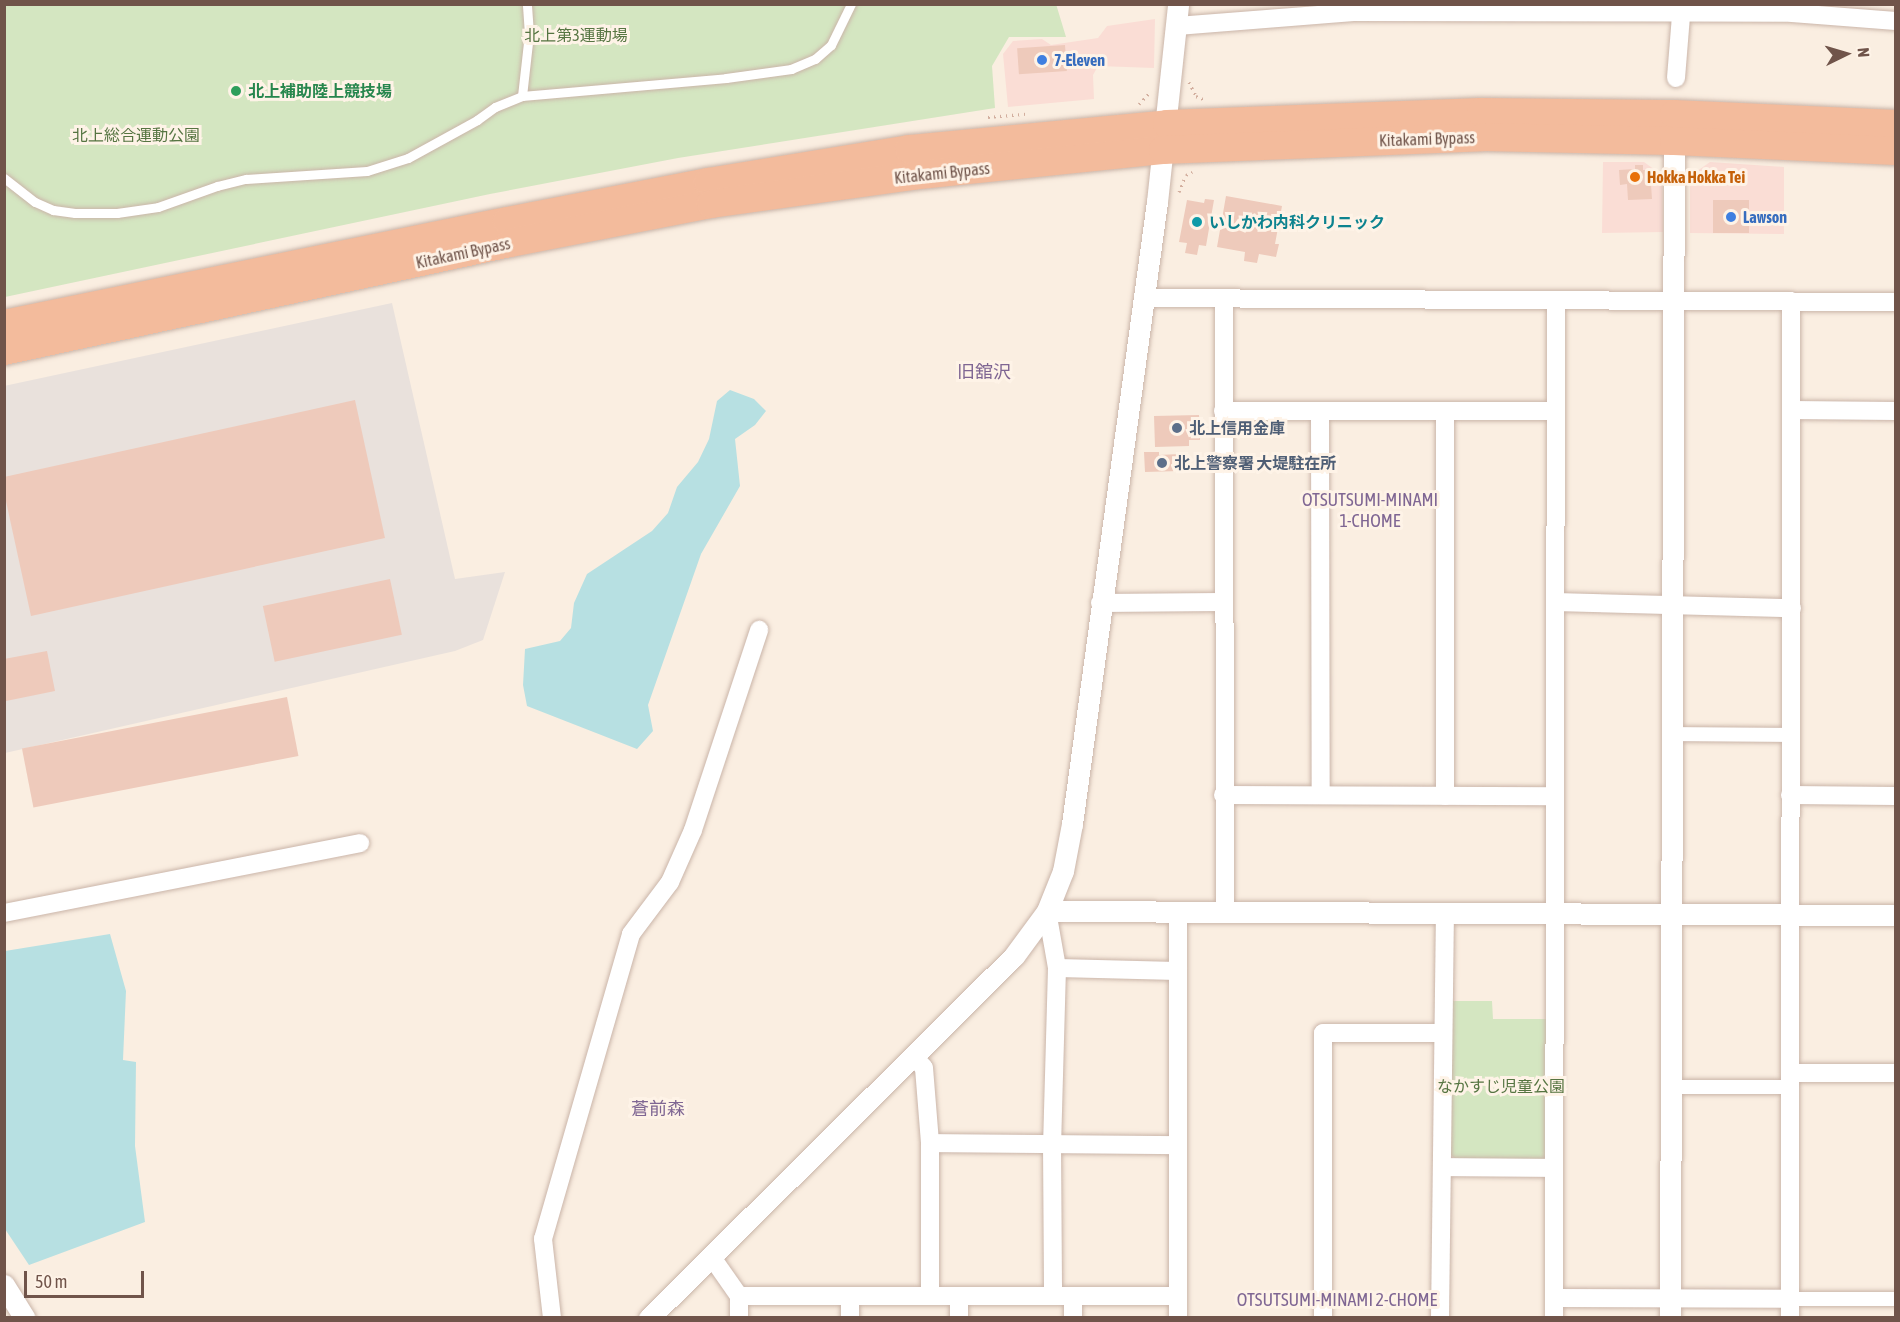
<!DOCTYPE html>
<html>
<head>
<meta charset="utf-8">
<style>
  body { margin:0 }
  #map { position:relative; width:1900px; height:1322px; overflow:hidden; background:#faeee1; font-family:"Asap Condensed","Noto Sans JP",sans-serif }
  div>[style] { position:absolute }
  .commercial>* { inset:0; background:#faddd5 }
  .industrial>* { inset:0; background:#e9e1dc }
  .green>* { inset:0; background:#d4e6c1 }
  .water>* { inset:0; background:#b7e0e2 }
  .building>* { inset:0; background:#eecabb; transform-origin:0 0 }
  .path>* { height:3px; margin-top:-1.5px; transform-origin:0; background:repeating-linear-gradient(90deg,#d2ae9e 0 1.5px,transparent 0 6px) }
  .roads { filter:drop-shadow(0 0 2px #cab5a9) drop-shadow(0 0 2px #cab5a9) }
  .service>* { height:9px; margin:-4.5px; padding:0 4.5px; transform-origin:4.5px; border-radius:4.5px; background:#fff }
  .pedestrian>* { height:14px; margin:-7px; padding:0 7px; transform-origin:7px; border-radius:7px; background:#fff }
  .minor>* { height:18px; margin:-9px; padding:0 9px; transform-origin:9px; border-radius:9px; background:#fff }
  .tertiary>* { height:21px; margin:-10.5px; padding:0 10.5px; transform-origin:10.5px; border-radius:10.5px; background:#fff }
  .trunk>* { height:28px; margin:-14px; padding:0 14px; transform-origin:14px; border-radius:14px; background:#f3bb9c }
  .dots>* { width:16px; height:16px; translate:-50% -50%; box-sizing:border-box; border:3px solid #fef3e7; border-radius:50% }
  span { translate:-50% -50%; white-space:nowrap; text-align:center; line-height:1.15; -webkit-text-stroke:6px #fef3e7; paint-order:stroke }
  .park-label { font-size:16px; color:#567542 }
  .shop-label { font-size:16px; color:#366cbe; font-weight:700 }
  .left { translate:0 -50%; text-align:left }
  .leisure-label { font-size:16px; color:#27864d; font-weight:700 }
  .street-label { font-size:16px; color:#70544a }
  .food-label { font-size:16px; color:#c56008; font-weight:700 }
  .culture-label { font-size:16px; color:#0d838f; font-weight:700 }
  .service-label { font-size:16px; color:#4e5e75; font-weight:700 }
  .neighbourhood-label { font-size:18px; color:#7f6693 }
  .frame { position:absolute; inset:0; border:6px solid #70544a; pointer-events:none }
  .north { position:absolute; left:1816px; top:24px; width:60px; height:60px; -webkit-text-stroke:4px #fef3e7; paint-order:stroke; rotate:85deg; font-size:16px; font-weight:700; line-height:24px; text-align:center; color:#70544a }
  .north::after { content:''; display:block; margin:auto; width:21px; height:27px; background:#70544a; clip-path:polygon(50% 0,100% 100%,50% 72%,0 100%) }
  .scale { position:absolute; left:24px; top:1271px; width:120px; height:27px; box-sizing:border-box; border:3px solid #70544a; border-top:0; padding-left:8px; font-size:18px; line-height:21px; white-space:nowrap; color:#70544a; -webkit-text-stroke:4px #fef3e7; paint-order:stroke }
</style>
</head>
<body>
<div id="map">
  <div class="commercial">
    <i style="clip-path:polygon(1155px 19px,1154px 68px,1098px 66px,1093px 75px,1094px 99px,1008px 107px,1003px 54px,1013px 41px,1042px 39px,1051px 45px,1098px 38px,1107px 26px)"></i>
    <i style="clip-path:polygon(1603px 162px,1644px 162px,1662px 175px,1663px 232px,1602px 233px)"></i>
    <i style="clip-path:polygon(1710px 162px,1784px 167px,1784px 234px,1690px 233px,1690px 176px)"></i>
  </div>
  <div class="industrial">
    <i style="clip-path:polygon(392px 303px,455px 579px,505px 572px,483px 640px,455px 651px,5px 753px,4px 386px)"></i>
  </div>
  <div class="green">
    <i style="clip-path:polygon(1056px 4px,1066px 37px,1009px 37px,992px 66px,995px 108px,678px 158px,490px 194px,5px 297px,4px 5px)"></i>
    <i style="clip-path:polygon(1452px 1001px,1492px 1001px,1493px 1019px,1550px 1019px,1550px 1154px,1540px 1162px,1457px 1160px,1451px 1155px)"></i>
  </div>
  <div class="water">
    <i style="clip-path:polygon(730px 390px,754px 399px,766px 411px,755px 425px,735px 439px,740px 486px,701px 554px,648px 705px,653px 731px,637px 749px,527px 706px,523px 685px,525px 649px,560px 641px,571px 628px,574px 603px,587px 574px,652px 531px,668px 513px,677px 487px,698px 462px,709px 439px,717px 401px)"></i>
    <i style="clip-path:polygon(110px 934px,126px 991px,123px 1060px,136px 1062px,135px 1146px,145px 1222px,29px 1265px,5px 1229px,5px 951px)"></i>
  </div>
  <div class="building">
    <i style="left:1065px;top:45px;width:26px;height:48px;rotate:86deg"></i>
    <i style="clip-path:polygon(1635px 165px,1643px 165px,1643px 170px,1650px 170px,1652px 199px,1628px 200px,1627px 184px,1620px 185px,1619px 170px,1635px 169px)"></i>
    <i style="clip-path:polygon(1226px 196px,1282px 206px,1275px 244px,1279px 244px,1276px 257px,1259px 254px,1257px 263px,1244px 261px,1245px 252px,1217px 247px)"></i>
    <i style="clip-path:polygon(1205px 199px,1214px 200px,1206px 246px,1199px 245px,1197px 255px,1185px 253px,1187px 243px,1179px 242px,1187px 200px,1204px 203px)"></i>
    <i style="left:1749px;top:200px;width:33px;height:36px;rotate:90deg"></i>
    <i style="clip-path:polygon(355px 400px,385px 538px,31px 616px,4px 492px,4px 477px)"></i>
    <i style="clip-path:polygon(1199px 415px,1200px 440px,1189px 440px,1189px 446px,1155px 447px,1154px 416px)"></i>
    <i style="clip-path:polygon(1144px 452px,1159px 452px,1159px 455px,1180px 454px,1180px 471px,1145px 472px)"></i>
    <i style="left:390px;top:579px;width:57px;height:130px;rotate:78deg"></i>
    <i style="clip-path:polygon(47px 651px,55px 691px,6px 701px,4px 659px)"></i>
    <i style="left:287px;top:697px;width:60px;height:270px;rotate:79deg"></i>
  </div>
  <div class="path">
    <i style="left:1189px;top:82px;width:16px;rotate:63deg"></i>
    <i style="left:1196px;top:96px;width:8px;rotate:23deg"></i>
    <i style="left:1139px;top:104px;width:16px;rotate:-47deg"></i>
    <i style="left:988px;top:117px;width:38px;rotate:-5deg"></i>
    <i style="left:1179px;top:192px;width:18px;rotate:-68deg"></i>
    <i style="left:1186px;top:175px;width:7px;rotate:-27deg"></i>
  </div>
  <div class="roads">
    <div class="service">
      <i style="left:522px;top:96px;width:62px;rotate:-83.6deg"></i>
      <i style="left:529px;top:34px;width:30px;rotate:-94deg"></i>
      <i style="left:4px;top:178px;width:39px;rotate:38deg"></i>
      <i style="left:35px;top:202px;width:20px;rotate:24deg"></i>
      <i style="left:53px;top:210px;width:22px;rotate:8deg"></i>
      <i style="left:75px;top:213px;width:42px"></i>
      <i style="left:117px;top:213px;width:41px;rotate:-8.3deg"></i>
      <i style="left:158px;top:207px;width:63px;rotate:-19.6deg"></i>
      <i style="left:217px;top:186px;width:30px;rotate:-14deg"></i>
      <i style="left:246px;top:179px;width:121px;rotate:-3.8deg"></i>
      <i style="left:367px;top:171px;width:43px;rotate:-17.6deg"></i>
      <i style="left:408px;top:158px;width:79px;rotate:-28.8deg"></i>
      <i style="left:477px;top:120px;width:22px;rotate:-36deg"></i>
      <i style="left:495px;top:107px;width:29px;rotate:-22deg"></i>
      <i style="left:522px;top:96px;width:205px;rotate:-5deg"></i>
      <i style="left:726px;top:78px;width:66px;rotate:-7.9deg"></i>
      <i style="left:791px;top:69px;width:26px;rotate:-23deg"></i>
      <i style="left:815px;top:59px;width:21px;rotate:-41deg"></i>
      <i style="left:831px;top:45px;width:46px;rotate:-64deg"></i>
    </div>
    <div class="pedestrian">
      <i style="left:1672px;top:734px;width:119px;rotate:0.5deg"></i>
      <i style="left:1671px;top:1087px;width:119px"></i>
      <i style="left:1790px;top:1299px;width:106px"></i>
    </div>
    <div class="minor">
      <i style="left:1177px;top:26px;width:177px;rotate:-4.5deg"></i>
      <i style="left:1353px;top:12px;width:439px;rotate:0.1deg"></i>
      <i style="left:1792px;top:13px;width:104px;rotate:4.4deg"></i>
      <i style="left:1676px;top:78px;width:74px;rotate:-85.4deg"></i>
      <i style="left:1145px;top:298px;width:751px;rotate:0.31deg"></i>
      <i style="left:1224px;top:300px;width:612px;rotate:89.91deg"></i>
      <i style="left:1791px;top:410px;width:105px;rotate:0.5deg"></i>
      <i style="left:1223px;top:411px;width:333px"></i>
      <i style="left:1320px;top:411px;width:384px;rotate:89.9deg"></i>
      <i style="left:1445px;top:411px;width:385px;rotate:90deg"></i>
      <i style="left:1555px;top:602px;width:237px;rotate:1.5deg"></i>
      <i style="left:1100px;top:603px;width:122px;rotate:-0.5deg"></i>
      <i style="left:1223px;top:795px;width:332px;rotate:0.2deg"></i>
      <i style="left:1790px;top:795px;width:106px;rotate:0.5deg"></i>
      <i style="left:1047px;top:911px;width:58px;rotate:80deg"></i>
      <i style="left:1057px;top:968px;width:176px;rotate:91.6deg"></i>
      <i style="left:1052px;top:1144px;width:152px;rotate:89.6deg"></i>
      <i style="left:1178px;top:912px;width:406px;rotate:90deg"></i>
      <i style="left:4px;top:913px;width:363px;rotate:-11.1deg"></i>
      <i style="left:1057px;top:968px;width:121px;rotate:1.4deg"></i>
      <i style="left:913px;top:1056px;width:16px;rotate:47deg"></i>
      <i style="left:924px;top:1068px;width:75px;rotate:85.4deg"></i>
      <i style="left:930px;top:1143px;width:153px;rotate:90deg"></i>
      <i style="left:1790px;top:1073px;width:106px"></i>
      <i style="left:930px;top:1143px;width:248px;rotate:0.5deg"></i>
      <i style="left:1442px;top:1167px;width:112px;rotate:0.5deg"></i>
      <i style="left:711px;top:1256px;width:49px;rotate:55deg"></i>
      <i style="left:739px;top:1296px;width:439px"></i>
      <i style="left:739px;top:1296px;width:22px;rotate:90deg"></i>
      <i style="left:1554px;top:1298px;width:236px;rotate:0.2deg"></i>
      <i style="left:552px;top:1318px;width:80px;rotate:-96.5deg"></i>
      <i style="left:543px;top:1239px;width:317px;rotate:-73.9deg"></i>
      <i style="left:631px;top:934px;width:65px;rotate:-53.1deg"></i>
      <i style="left:670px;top:882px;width:57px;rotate:-66.1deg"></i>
      <i style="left:693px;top:830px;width:211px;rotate:-71.7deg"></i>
      <i style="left:850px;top:1318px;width:22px;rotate:-90deg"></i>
      <i style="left:959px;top:1318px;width:22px;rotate:-90deg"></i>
      <i style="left:1073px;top:1318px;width:22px;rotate:-90deg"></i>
      <i style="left:1323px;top:1318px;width:285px;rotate:-90deg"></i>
      <i style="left:1323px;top:1033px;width:120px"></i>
      <i style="left:1440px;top:1318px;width:405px;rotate:-89.3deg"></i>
      <i style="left:1554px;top:1318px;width:1017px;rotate:-89.89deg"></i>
      <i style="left:1790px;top:1318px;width:1017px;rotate:-89.94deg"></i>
    </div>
    <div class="tertiary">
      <i style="left:1047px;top:911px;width:849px;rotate:0.27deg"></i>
      <i style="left:4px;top:1285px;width:39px;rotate:58deg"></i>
      <i style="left:649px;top:1318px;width:514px;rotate:-44.76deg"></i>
      <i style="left:1014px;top:956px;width:56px;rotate:-53.7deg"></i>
      <i style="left:1047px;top:911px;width:43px;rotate:-68.2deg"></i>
      <i style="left:1063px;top:871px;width:48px;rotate:-79.2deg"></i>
      <i style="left:1072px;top:824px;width:628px;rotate:-82.22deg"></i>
      <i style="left:1157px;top:202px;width:199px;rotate:-83.9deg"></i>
      <i style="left:1670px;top:1318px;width:1191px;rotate:-89.81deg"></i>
    </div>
    <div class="trunk">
      <i style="left:4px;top:324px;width:513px;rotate:-11.57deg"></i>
      <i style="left:507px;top:221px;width:205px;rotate:-11deg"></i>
      <i style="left:708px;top:182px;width:204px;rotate:-9.3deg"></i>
      <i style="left:909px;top:149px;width:259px;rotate:-5.5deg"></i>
      <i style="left:1167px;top:124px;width:314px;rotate:-2.2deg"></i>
      <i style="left:1481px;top:112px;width:193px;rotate:0.6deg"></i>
      <i style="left:1674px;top:114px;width:222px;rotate:2.6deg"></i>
      <i style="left:4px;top:351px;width:517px;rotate:-12.05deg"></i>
      <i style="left:510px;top:243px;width:205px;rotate:-11deg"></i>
      <i style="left:711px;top:204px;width:203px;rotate:-7.9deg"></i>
      <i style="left:912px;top:176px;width:252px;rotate:-5.9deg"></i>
      <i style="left:1163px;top:150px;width:320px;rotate:-2.3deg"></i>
      <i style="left:1483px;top:137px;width:191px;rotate:1.2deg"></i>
      <i style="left:1674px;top:141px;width:222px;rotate:2.6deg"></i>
    </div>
  </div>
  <div class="dots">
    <i style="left:1042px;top:60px;background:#3f7fe0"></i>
    <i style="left:236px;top:91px;background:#2e9e5b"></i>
    <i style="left:1635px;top:177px;background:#e8710a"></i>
    <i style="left:1731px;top:217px;background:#3f7fe0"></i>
    <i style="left:1197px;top:222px;background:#0f9aa8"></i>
    <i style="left:1177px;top:428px;background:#5c6f8a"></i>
    <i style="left:1162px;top:463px;background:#5c6f8a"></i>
  </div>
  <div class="park-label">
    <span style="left:576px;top:35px">北上第3運動場</span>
    <span style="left:136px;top:135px">北上総合運動公園</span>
    <span style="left:1501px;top:1086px">なかすじ児童公園</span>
  </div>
  <div class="shop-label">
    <span class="left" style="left:1054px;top:60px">7-Eleven</span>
    <span class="left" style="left:1743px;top:217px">Lawson</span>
  </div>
  <div class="leisure-label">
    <span class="left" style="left:248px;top:91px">北上補助陸上競技場</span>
  </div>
  <div class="street-label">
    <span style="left:1427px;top:139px;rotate:-2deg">Kitakami Bypass</span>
    <span style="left:942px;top:173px;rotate:-6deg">Kitakami Bypass</span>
    <span style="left:463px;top:253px;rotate:-12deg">Kitakami Bypass</span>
  </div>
  <div class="food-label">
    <span class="left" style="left:1647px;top:177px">Hokka Hokka Tei</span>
  </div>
  <div class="culture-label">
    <span class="left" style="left:1209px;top:222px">いしかわ内科クリニック</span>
  </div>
  <div class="service-label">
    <span class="left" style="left:1189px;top:428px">北上信用金庫</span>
    <span class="left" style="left:1174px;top:463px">北上警察署 大堤駐在所</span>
  </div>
  <div class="neighbourhood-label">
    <span style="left:984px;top:372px">旧舘沢</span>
    <span style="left:1370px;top:511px">OTSUTSUMI-MINAMI<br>1-CHOME</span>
    <span style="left:658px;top:1109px">蒼前森</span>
    <span style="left:1337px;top:1300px">OTSUTSUMI-MINAMI 2-CHOME</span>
  </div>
  <div class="frame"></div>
  <div class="north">N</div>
  <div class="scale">50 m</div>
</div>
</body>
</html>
